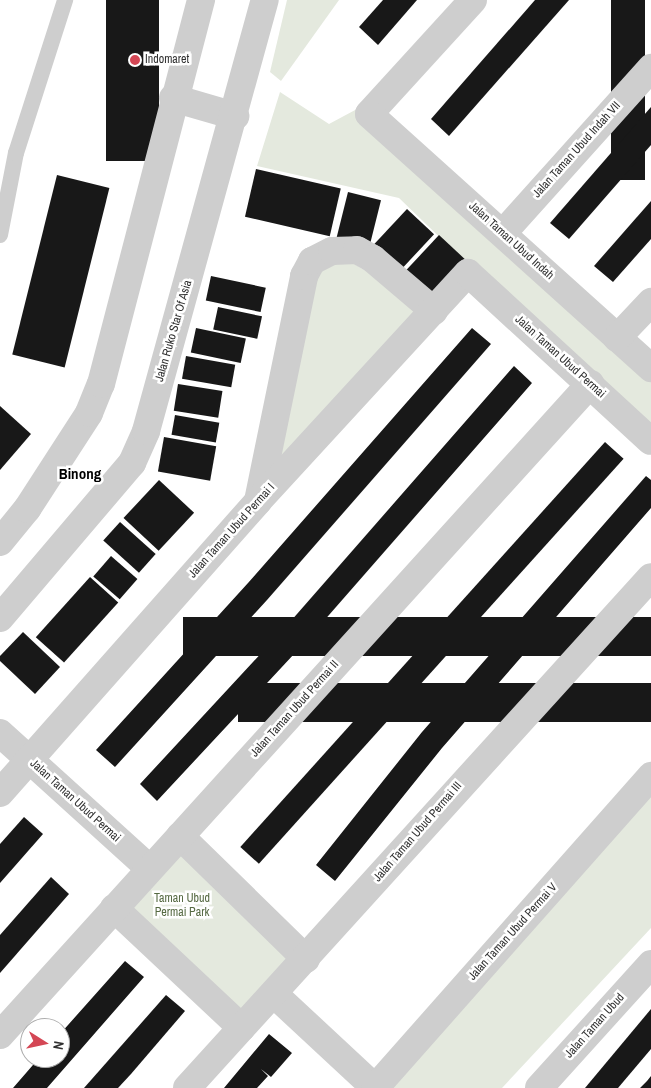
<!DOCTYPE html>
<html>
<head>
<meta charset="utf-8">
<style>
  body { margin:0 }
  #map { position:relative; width:651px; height:1088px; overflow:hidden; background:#fff; font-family:"Archivo Narrow",sans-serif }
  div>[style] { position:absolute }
  .green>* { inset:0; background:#e4e9de; transform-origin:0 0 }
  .building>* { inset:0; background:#181818; transform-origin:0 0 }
  .service>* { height:16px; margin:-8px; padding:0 8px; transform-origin:8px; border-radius:8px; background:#cecece }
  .minor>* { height:28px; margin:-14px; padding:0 14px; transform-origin:14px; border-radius:14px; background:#cecece }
  .tertiary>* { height:28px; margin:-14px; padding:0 14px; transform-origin:14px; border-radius:14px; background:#cecece }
  .dots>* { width:14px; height:14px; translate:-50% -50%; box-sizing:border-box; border:2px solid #fff; border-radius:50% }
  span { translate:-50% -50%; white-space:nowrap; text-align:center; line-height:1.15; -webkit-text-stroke:5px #fff; paint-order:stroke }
  .poi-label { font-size:12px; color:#313131 }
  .left { translate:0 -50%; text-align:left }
  .street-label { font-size:12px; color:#313131 }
  .park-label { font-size:12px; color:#556942 }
  .quarter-label { font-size:15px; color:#000; font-weight:700 }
  .north { position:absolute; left:20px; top:1018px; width:50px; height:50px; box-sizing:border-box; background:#fff; border:1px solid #adadad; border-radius:50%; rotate:100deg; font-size:14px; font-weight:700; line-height:20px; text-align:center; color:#313131 }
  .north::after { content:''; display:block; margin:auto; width:18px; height:22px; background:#d44755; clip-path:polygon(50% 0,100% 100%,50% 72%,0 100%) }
</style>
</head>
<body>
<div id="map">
  <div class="green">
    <i style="clip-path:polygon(287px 0,339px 0,281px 81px,270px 72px)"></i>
    <i style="clip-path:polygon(280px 92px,329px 124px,357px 109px,651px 367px,651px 441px,399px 198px,257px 166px)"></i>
    <i style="clip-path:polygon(332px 251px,434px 311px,258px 501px,304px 276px)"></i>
    <i style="clip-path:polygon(651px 792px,651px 928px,502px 1088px,386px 1088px)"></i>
    <i style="left:180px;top:836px;width:176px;height:98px;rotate:44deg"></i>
  </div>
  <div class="building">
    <i style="left:106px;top:0;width:53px;height:161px"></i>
    <i style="clip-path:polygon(383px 0,417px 0,378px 45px,359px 27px)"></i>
    <i style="clip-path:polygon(535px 0,569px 0,449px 136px,431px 119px)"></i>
    <i style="left:611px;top:0;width:34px;height:180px"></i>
    <i style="clip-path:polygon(651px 107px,651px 145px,569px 239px,550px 223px)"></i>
    <i style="left:256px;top:169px;width:87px;height:49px;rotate:13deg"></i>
    <i style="left:57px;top:175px;width:54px;height:185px;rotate:14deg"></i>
    <i style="left:348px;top:192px;width:34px;height:49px;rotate:14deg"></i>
    <i style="clip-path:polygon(651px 201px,651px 239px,613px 282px,594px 266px)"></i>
    <i style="left:407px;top:209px;width:37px;height:52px;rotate:43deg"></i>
    <i style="left:439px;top:235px;width:37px;height:52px;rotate:43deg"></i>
    <i style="left:211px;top:276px;width:56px;height:25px;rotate:12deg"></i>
    <i style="left:218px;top:307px;width:45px;height:23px;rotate:12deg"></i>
    <i style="left:196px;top:328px;width:51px;height:25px;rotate:12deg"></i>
    <i style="clip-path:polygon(472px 328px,491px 344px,267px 600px,115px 767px,96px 750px,248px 583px)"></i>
    <i style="left:186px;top:356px;width:50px;height:23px;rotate:10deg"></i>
    <i style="clip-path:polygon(514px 366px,532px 383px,308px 639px,157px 801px,140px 784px,290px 622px)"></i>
    <i style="left:178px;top:384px;width:45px;height:27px;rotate:9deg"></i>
    <i style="clip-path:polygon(0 406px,31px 434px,0 470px)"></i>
    <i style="left:175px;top:415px;width:45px;height:20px;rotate:10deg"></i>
    <i style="left:164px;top:437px;width:53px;height:35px;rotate:10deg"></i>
    <i style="left:605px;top:442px;width:25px;height:545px;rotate:42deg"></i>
    <i style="clip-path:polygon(646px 476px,651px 480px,651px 508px,442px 748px,335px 881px,316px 865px,422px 732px)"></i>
    <i style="left:159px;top:480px;width:48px;height:52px;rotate:43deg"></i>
    <i style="left:120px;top:522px;width:48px;height:25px;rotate:42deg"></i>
    <i style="left:111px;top:556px;width:35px;height:27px;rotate:41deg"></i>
    <i style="left:90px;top:577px;width:38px;height:81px;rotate:42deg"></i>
    <i style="left:651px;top:617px;width:39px;height:468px;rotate:90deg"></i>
    <i style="clip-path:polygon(23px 632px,60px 667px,35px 694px,0 661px,0 656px)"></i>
    <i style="left:651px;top:683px;width:39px;height:413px;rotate:90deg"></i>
    <i style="clip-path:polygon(24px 817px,43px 834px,0 883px,0 844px)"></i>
    <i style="clip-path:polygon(51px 877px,69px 894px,0 973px,0 935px)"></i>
    <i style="clip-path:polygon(125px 961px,144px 977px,47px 1088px,13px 1088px,39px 1058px,60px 1058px,60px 1034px)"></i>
    <i style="clip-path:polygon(166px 995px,185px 1011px,131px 1074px,118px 1088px,84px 1088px)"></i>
    <i style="clip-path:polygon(651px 1009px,651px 1049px,618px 1088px,585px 1088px)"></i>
    <i style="clip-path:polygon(269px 1034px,292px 1053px,271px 1077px,261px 1069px,268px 1076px,257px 1088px,224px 1088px)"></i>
    <i style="clip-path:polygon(651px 1076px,651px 1088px,640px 1088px,647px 1081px)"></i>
  </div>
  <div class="service">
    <i style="left:0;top:235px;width:84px;rotate:-79deg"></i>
    <i style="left:16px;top:153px;width:161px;rotate:-72.2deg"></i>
  </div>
  <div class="minor">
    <i style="left:473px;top:0;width:154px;rotate:132.4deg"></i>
    <i style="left:369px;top:114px;width:380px;rotate:42deg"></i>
    <i style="left:503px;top:233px;width:222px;rotate:-48.1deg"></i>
    <i style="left:617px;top:338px;width:50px;rotate:-46.6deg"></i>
    <i style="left:258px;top:501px;width:230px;rotate:-78.4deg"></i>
    <i style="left:304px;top:276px;width:17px;rotate:-62deg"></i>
    <i style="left:312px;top:261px;width:22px;rotate:-27deg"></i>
    <i style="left:332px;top:251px;width:25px;rotate:-2deg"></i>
    <i style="left:357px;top:250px;width:18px;rotate:29deg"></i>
    <i style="left:373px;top:259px;width:80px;rotate:40.4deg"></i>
    <i style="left:0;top:733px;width:202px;rotate:42.2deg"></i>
    <i style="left:0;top:793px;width:390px;rotate:-48.5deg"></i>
    <i style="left:258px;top:501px;width:310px;rotate:-47.4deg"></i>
    <i style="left:468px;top:273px;width:248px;rotate:42.6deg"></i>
    <i style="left:180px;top:836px;width:176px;rotate:44.3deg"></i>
    <i style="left:114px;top:908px;width:175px;rotate:43.2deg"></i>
    <i style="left:274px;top:994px;width:138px;rotate:42.9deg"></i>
    <i style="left:0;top:1035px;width:879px;rotate:-47.81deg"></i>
    <i style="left:187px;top:1088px;width:690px;rotate:-47.76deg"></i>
    <i style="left:375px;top:1088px;width:417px;rotate:-48.5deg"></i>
    <i style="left:539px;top:1088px;width:167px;rotate:-47.9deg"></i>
  </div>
  <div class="tertiary">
    <i style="left:173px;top:98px;width:65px;rotate:16.2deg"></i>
    <i style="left:0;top:542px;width:43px;rotate:-50.7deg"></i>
    <i style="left:27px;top:509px;width:114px;rotate:-57.1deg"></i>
    <i style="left:89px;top:413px;width:31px;rotate:-68deg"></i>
    <i style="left:101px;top:384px;width:397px;rotate:-75.4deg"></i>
    <i style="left:0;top:618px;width:204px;rotate:-49.6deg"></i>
    <i style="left:132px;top:463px;width:35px;rotate:-66deg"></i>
    <i style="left:146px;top:431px;width:447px;rotate:-74.6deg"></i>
  </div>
  <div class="dots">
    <i style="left:135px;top:60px;background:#d44755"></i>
  </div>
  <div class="poi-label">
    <span class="left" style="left:145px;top:60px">Indomaret</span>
  </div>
  <div class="street-label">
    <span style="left:577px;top:150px;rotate:-48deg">Jalan Taman Ubud Indah VII</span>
    <span style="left:511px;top:241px;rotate:42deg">Jalan Taman Ubud Indah</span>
    <span style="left:174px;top:331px;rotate:-74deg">Jalan Ruko Star Of Asia</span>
    <span style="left:560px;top:357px;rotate:42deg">Jalan Taman Ubud Permai</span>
    <span style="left:232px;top:531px;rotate:-48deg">Jalan Taman Ubud Permai I</span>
    <span style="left:295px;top:709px;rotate:-48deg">Jalan Taman Ubud Permai II</span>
    <span style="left:75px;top:801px;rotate:42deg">Jalan Taman Ubud Permai</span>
    <span style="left:418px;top:832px;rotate:-49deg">Jalan Taman Ubud Permai III</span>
    <span style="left:513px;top:932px;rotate:-48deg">Jalan Taman Ubud Permai V</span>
    <span style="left:595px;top:1026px;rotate:-48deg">Jalan Taman Ubud</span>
  </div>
  <div class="park-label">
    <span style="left:182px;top:906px">Taman Ubud<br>Permai Park</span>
  </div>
  <div class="quarter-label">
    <span style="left:80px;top:474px">Binong</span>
  </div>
  <div class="north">N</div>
</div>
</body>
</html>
